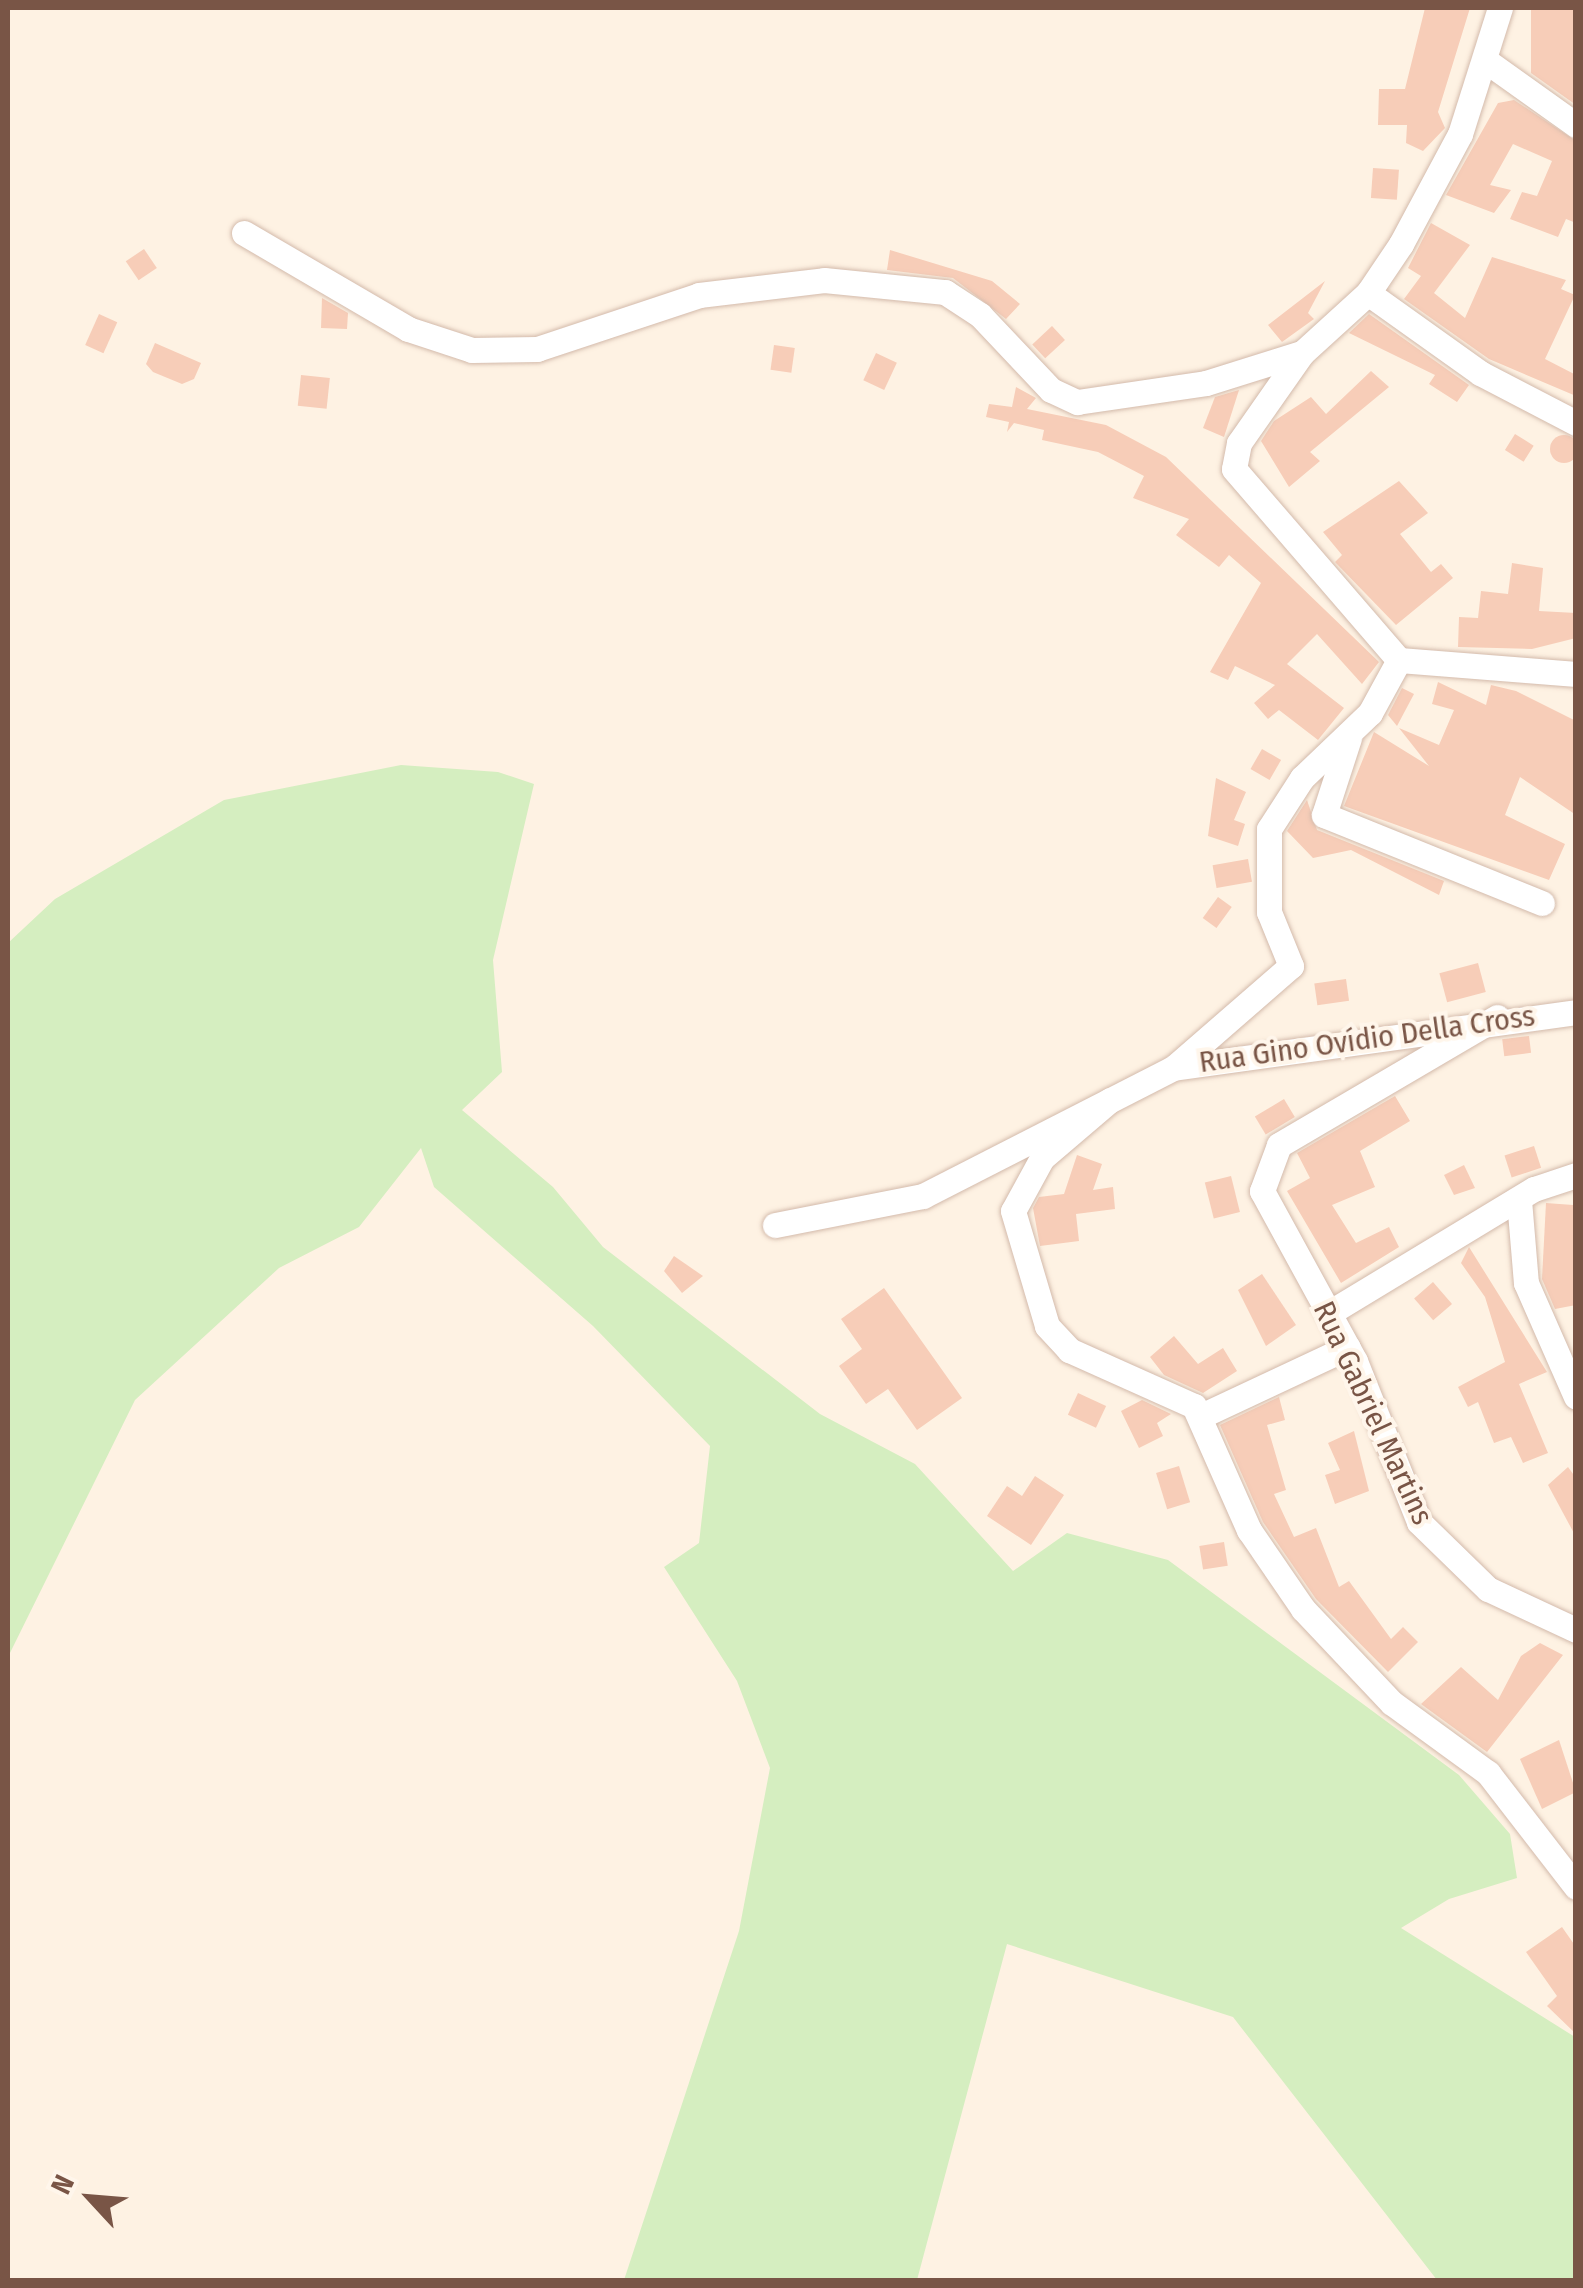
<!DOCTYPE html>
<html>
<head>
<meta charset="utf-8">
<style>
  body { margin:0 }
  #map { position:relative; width:1583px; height:2288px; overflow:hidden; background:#fef2e3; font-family:"Fira Sans Condensed",sans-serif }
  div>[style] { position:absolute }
  .green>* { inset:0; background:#d5eec0 }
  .building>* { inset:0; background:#f7cdb8; transform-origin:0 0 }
  .round { border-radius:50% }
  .roads { filter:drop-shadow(0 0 2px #d3baab) drop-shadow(0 0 2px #d3baab) }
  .minor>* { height:25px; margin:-12.5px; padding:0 12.5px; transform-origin:12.5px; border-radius:12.5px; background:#fff }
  span { translate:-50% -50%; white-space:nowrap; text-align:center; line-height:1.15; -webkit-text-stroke:8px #fff6eb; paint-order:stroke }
  .street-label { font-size:30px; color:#795546 }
  .frame { position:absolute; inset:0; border:10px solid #795546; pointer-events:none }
  .north { position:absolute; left:40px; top:2148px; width:100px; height:100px; -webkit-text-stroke:8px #fff6eb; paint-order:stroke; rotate:296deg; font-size:28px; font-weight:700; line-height:40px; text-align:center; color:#795546 }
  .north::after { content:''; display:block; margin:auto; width:35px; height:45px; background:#795546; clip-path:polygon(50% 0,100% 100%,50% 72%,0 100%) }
</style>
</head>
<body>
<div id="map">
  <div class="green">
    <i style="clip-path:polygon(401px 765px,498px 772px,534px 784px,493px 960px,502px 1072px,462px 1110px,553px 1187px,603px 1247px,820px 1414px,915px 1464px,1013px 1571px,1067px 1533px,1168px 1560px,1459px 1775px,1510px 1834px,1517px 1878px,1449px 1899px,1401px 1928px,1575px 2037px,1575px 2280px,1437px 2280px,1233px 2017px,1007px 1944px,917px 2280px,624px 2280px,739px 1931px,770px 1768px,737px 1681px,664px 1567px,699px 1543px,710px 1446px,593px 1326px,434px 1187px,421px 1148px,359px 1227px,279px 1268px,135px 1400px,8px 1657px,8px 943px,55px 899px,224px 800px)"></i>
  </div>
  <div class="building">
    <i style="clip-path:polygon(1425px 8px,1470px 8px,1438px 112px,1445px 128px,1423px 151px,1406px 143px,1407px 125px,1378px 125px,1379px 89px,1405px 89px)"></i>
    <i style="clip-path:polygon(1531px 8px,1573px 8px,1576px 105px,1531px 73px)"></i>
    <i style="clip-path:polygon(1514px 100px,1576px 141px,1576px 223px,1566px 219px,1558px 237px,1510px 219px,1522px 192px,1537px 196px,1552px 161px,1513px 144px,1490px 185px,1511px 190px,1494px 213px,1446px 195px,1498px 103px)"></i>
    <i style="left:1373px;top:168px;width:26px;height:30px;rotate:4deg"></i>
    <i style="clip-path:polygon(1431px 223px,1470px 245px,1434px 293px,1465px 318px,1492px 257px,1566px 280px,1561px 289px,1575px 295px,1545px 359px,1576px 375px,1576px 396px,1489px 359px,1404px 299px,1421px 276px,1408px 268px)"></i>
    <i style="left:144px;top:249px;width:23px;height:22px;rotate:56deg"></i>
    <i style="clip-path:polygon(890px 250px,992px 281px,1020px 304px,1006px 319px,953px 278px,887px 270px)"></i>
    <i style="clip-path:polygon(1325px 281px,1308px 313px,1314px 319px,1282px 342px,1268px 325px)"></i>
    <i style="clip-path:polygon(322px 298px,348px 313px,347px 329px,321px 328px)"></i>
    <i style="left:99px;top:314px;width:20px;height:34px;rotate:24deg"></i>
    <i style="clip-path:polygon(1369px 314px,1469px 385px,1457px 402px,1429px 384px,1435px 375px,1349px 333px)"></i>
    <i style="left:1052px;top:326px;width:19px;height:27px;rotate:47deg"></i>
    <i style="clip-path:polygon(155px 343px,201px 363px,194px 379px,182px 384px,153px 372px,146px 364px)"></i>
    <i style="left:774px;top:345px;width:21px;height:25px;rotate:8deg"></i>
    <i style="left:876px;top:353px;width:23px;height:30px;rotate:25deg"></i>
    <i style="clip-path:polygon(1371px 371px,1389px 387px,1310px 452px,1320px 461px,1289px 487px,1261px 441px,1274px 421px,1311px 397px,1326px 414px)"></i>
    <i style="left:301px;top:375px;width:29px;height:31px;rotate:6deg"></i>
    <i style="clip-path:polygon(1016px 387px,1036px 398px,1027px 409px,1106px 425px,1166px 457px,1379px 662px,1362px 684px,1317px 634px,1287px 664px,1344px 708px,1318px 740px,1279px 710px,1268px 719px,1254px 703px,1275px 685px,1235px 666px,1228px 680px,1210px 672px,1261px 583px,1229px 555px,1219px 567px,1176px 535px,1189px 519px,1133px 498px,1144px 476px,1098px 452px,1042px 440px,1044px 430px,1014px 423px,1007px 432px,1009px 422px,986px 417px,989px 404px,1012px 407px)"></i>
    <i style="clip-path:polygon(1239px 390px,1224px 437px,1203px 428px,1215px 397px)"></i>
    <i style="left:1515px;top:434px;width:22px;height:19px;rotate:32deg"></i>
    <i class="round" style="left:1550px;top:435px;width:28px;height:28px"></i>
    <i style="clip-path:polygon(1399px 481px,1428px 513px,1400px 534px,1431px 572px,1441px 564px,1453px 578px,1396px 625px,1335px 562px,1342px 555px,1323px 532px)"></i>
    <i style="clip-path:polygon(1512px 563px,1543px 568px,1539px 611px,1576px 613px,1576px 638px,1532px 649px,1458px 647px,1459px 617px,1478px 618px,1481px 591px,1508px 594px)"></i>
    <i style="clip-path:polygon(1438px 682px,1486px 705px,1491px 685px,1516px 691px,1576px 721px,1576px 815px,1520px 777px,1505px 815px,1565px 844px,1549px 880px,1344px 806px,1374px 732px,1429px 766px,1399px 728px,1439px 745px,1454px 710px,1432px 704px)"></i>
    <i style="clip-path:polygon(1402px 688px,1414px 694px,1397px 726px,1388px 715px)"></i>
    <i style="left:1262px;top:749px;width:22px;height:23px;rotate:30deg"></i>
    <i style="clip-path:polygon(1216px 778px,1246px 792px,1234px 820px,1245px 824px,1238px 846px,1208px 836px)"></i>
    <i style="clip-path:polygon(1307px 800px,1317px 830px,1444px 881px,1439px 895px,1351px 850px,1313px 858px,1287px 831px)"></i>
    <i style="left:1248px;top:859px;width:23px;height:36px;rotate:80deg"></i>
    <i style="left:1218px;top:897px;width:17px;height:26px;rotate:36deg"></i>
    <i style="left:1478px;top:963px;width:30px;height:40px;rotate:75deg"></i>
    <i style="left:1346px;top:979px;width:22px;height:32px;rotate:82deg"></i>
    <i style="left:1529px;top:1036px;width:17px;height:27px;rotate:83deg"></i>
    <i style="clip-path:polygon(1395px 1096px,1410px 1121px,1360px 1151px,1375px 1187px,1332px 1205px,1356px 1243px,1389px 1227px,1399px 1247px,1341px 1283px,1287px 1191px,1310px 1178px,1297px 1153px)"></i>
    <i style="left:1284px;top:1099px;width:21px;height:34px;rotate:59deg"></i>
    <i style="left:1534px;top:1146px;width:23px;height:31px;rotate:72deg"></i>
    <i style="clip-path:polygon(1077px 1155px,1102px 1164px,1093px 1190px,1113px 1187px,1115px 1209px,1076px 1214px,1079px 1241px,1040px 1246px,1033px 1208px,1039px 1197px,1064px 1194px)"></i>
    <i style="clip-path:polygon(1464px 1165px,1475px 1188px,1454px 1195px,1444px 1175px)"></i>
    <i style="left:1231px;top:1176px;width:37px;height:27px;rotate:76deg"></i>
    <i style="clip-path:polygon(1546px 1203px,1573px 1205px,1576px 1305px,1555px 1309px,1542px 1279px)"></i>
    <i style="clip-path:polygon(1469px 1247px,1547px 1372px,1519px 1384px,1548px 1453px,1523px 1463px,1511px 1437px,1494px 1443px,1478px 1402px,1468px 1407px,1458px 1387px,1505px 1362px,1485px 1297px,1461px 1263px)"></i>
    <i style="clip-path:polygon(674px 1256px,703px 1276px,682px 1293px,664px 1271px)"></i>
    <i style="clip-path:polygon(1262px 1274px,1296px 1325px,1266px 1346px,1238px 1290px)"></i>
    <i style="left:1433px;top:1282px;width:29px;height:25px;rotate:49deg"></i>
    <i style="clip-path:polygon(884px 1288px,962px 1398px,917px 1430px,888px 1389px,866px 1404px,839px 1366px,862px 1349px,841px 1319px)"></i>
    <i style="clip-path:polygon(1174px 1336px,1198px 1364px,1223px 1348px,1237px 1371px,1203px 1393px,1164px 1375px,1150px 1357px)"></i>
    <i style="left:1078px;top:1393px;width:31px;height:24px;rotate:25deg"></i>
    <i style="clip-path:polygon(1279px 1397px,1285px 1420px,1267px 1425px,1286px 1490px,1274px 1494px,1294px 1537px,1316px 1528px,1339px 1587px,1349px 1581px,1391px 1639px,1403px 1627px,1418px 1642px,1388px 1672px,1316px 1599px,1263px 1522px,1220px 1425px)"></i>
    <i style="clip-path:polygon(1142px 1400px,1171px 1414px,1157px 1423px,1163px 1436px,1139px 1448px,1121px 1411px)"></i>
    <i style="clip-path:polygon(1354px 1431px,1369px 1491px,1335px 1504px,1325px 1475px,1340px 1470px,1328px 1443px)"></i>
    <i style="left:1179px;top:1466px;width:38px;height:24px;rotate:73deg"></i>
    <i style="clip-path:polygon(1568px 1467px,1576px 1478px,1576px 1537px,1548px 1485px)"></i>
    <i style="clip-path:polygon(1035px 1476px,1064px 1495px,1031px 1545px,987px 1516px,1007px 1486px,1022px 1496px)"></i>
    <i style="left:1224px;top:1542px;width:24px;height:25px;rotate:81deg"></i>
    <i style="clip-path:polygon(1540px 1643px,1563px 1655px,1487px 1752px,1421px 1704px,1461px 1667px,1498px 1700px,1521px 1656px)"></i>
    <i style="clip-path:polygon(1559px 1740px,1576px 1792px,1542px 1809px,1520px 1759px)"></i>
    <i style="clip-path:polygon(1562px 1927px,1576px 1947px,1576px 2034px,1547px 2006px,1557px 1996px,1526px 1952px)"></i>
  </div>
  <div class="roads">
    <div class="minor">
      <i style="left:1500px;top:8px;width:132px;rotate:107.6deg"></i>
      <i style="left:1460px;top:134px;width:125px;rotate:118.2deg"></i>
      <i style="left:1401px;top:244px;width:59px;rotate:124deg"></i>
      <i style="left:1368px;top:293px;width:89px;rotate:137.7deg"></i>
      <i style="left:1302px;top:353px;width:110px;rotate:125deg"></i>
      <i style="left:1239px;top:443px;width:26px;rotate:101deg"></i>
      <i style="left:1234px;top:469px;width:252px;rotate:49.2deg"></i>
      <i style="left:1399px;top:660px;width:178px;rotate:4.5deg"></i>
      <i style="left:1489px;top:63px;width:107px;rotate:35.5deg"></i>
      <i style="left:244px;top:233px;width:190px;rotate:30.3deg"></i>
      <i style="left:408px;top:329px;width:67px;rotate:18.2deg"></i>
      <i style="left:472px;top:350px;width:65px;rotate:-0.9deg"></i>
      <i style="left:537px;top:349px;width:171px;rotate:-18.4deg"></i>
      <i style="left:699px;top:295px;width:126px;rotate:-6.8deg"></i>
      <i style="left:824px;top:280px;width:122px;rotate:5.7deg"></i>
      <i style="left:945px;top:292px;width:42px;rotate:33.3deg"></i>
      <i style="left:980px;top:315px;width:103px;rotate:46.6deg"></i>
      <i style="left:1051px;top:390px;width:29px;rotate:25deg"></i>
      <i style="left:1077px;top:402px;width:130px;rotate:-8.4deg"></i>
      <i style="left:1206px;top:383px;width:101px;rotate:-17.4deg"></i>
      <i style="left:1368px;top:293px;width:138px;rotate:35.5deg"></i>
      <i style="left:1480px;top:373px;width:108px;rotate:27.5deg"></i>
      <i style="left:1349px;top:738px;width:81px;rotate:108deg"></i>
      <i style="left:1324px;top:815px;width:235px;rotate:22deg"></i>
      <i style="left:1497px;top:1017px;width:253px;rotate:149.6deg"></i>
      <i style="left:1279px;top:1145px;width:49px;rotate:110.3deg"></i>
      <i style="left:1262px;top:1191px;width:194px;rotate:61.3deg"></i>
      <i style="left:1355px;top:1361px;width:173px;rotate:68.3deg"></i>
      <i style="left:1419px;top:1522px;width:96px;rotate:44.2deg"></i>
      <i style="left:1488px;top:1589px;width:97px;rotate:25deg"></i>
      <i style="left:1177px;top:1065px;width:151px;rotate:-41deg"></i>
      <i style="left:1291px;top:966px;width:58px;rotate:-112.2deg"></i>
      <i style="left:1269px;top:912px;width:83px;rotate:-90deg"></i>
      <i style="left:1269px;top:829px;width:61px;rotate:-57.1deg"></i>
      <i style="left:1302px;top:778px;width:94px;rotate:-43.7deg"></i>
      <i style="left:1370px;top:713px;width:60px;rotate:-61.3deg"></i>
      <i style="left:1110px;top:1100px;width:89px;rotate:139.5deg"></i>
      <i style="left:1042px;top:1158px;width:60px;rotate:118.7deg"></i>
      <i style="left:1013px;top:1211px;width:120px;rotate:73.5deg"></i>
      <i style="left:1047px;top:1326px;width:33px;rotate:47deg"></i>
      <i style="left:1069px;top:1350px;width:137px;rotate:24.1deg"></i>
      <i style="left:1194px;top:1406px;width:136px;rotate:66.1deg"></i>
      <i style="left:1249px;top:1530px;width:96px;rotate:55.6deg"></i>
      <i style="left:1303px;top:1609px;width:129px;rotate:46.6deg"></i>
      <i style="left:1392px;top:1703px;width:119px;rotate:36.1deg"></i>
      <i style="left:1488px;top:1773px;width:144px;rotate:52.3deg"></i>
      <i style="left:1519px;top:1200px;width:83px;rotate:85.2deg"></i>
      <i style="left:1526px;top:1283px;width:124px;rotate:66.3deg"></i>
      <i style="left:775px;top:1225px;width:151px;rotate:-11.1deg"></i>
      <i style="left:923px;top:1196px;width:281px;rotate:-27.1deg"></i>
      <i style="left:1173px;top:1068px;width:407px;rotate:-7.9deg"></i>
      <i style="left:1329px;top:1313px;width:240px;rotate:-31.2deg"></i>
      <i style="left:1534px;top:1189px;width:44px;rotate:-18.4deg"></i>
      <i style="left:1201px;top:1416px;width:162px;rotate:-25.1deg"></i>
    </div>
  </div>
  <div class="street-label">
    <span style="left:1367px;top:1039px;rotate:-8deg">Rua Gino Ovídio Della Cross</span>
    <span style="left:1373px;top:1413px;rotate:65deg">Rua Gabriel Martins</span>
  </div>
  <div class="frame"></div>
  <div class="north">N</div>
</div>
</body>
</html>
